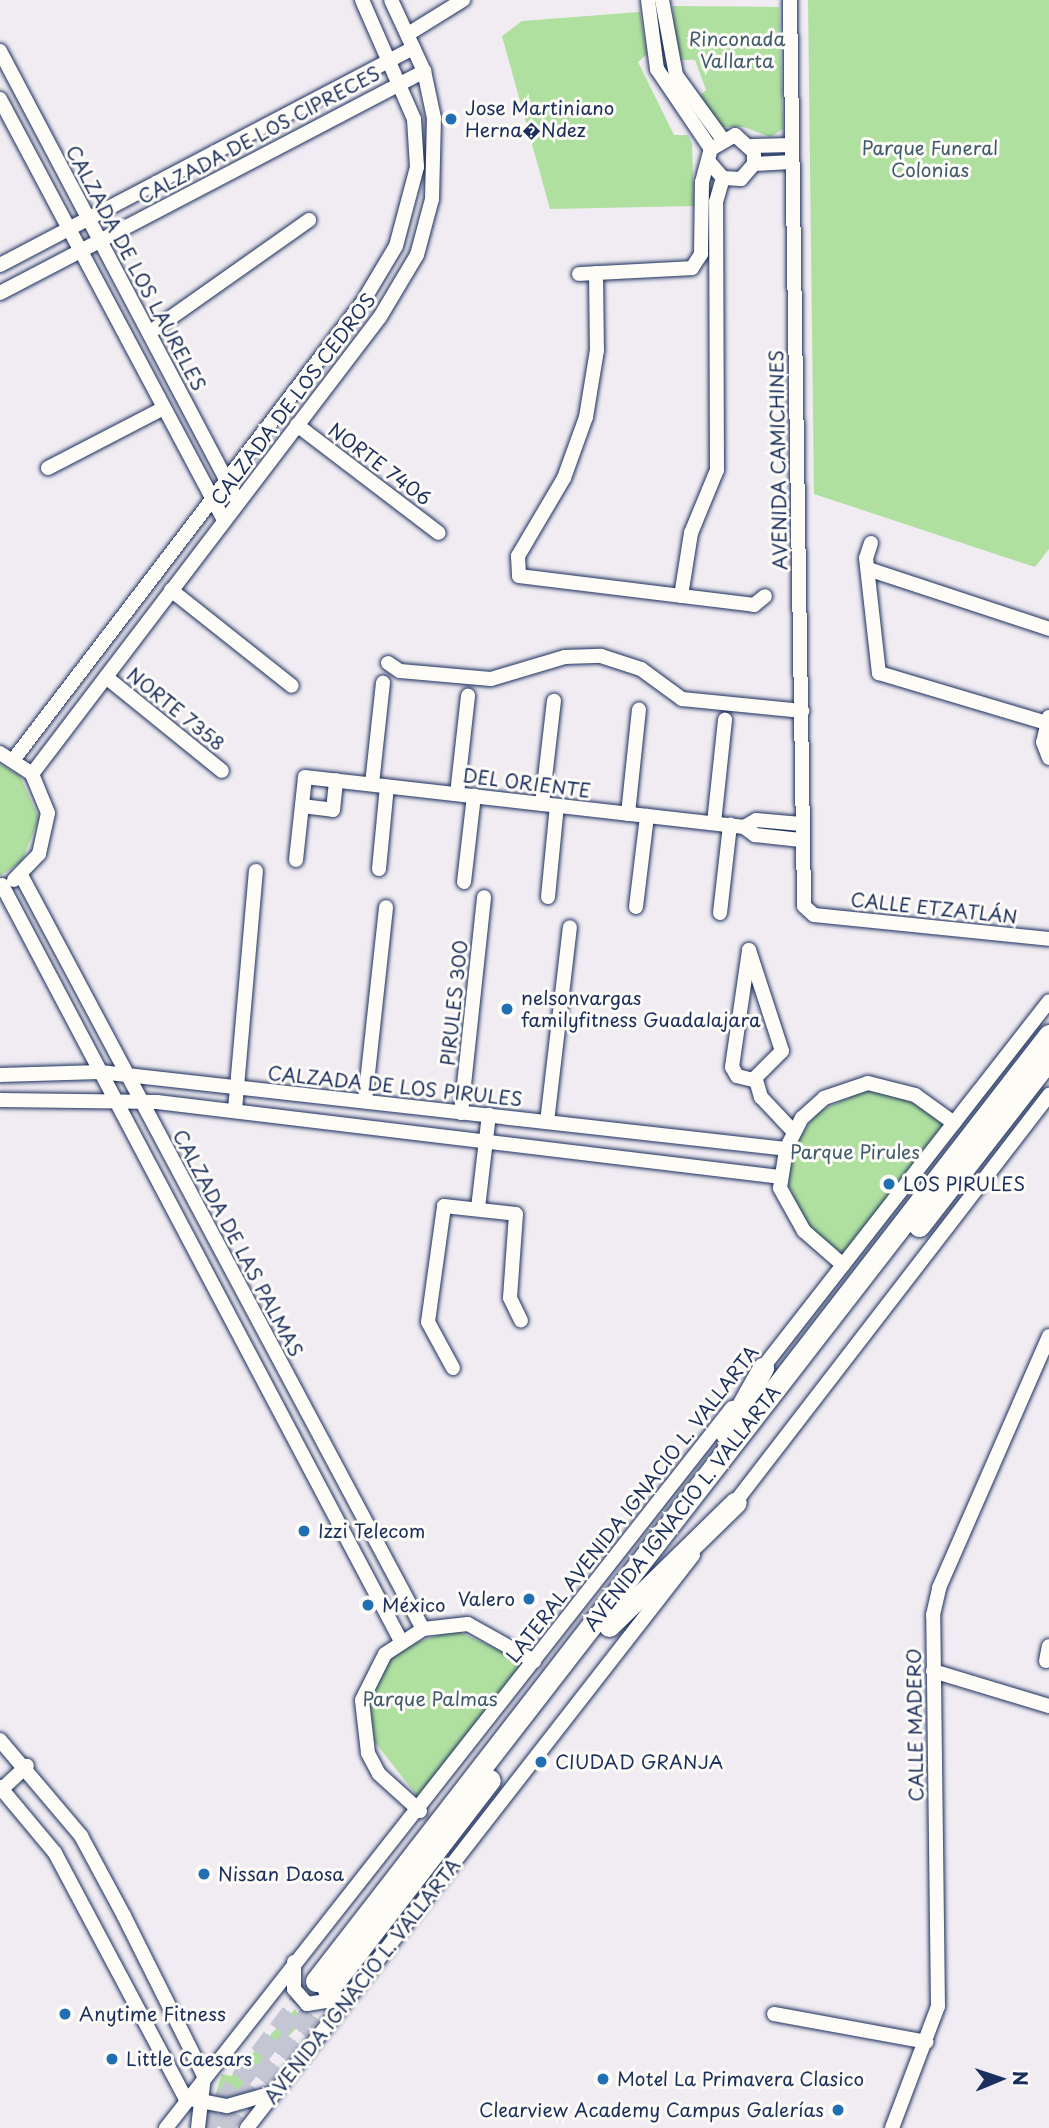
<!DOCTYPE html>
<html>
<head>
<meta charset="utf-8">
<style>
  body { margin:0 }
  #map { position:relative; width:1049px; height:2128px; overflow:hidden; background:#f0ecf2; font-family:"Playpen Sans",sans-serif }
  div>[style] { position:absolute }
  .green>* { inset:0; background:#b0e0a0 }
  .highway-tunnel>* { height:21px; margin-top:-10.5px; transform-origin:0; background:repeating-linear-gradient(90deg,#c5c6d4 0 21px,transparent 0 31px) }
  .roads { filter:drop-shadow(0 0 2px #1b2f5e) drop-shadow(0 0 2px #1b2f5e) }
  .minor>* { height:14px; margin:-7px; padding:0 7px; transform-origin:7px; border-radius:7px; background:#fdfcf7 }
  .highway>* { height:21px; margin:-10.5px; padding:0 10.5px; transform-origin:10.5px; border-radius:10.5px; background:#fdfcf7 }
  .dots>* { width:19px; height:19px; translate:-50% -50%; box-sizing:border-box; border:4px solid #fdfcf7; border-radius:50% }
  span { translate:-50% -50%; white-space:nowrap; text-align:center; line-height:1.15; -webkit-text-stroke:6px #fdfcf7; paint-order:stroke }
  .park-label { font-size:19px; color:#405b6e }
  .poi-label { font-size:19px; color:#1b2f5e }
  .left { translate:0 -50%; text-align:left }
  .right { translate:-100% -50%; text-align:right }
  .street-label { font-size:19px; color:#1b2f5e }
  .north { position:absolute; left:965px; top:2044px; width:70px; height:70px; -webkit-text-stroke:5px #fdfcf7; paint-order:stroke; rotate:88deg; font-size:19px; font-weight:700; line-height:28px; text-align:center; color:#1b2f5e }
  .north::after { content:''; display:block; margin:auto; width:24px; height:32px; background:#1b2f5e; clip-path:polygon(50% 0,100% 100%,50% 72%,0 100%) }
</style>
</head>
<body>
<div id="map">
  <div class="green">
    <i style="clip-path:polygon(808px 0,1049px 0,1049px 549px,1035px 567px,814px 494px)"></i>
    <i style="clip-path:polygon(673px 6px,779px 7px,783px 129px,770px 137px,744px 127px,722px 127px,696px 99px,706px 90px,695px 60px,676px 60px)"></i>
    <i style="clip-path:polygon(640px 12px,647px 54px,638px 62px,674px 135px,688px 135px,692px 144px,694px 206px,550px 209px,502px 36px,522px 21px)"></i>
    <i style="clip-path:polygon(0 764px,20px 776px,39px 818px,22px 861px,0 876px)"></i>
    <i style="clip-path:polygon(868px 1089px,892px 1091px,948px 1123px,844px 1255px,807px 1225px,786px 1180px,797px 1142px,817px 1112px)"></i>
    <i style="clip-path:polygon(455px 1630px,527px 1663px,421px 1801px,374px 1741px,368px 1709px,380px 1670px,405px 1646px)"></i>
    <i style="clip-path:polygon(295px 2009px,303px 2022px,262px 2062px,243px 2096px,215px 2096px,222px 2074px,231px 2076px)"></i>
  </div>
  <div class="highway-tunnel">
    <i style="left:203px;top:2128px;width:185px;rotate:-52.5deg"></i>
    <i style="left:222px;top:2128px;width:174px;rotate:-52.5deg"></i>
  </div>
  <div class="roads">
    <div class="minor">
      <i style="left:648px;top:0;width:70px;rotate:82.6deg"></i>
      <i style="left:657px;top:69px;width:97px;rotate:56deg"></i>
      <i style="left:662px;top:0;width:76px;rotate:79.4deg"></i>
      <i style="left:676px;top:75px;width:77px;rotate:54deg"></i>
      <i style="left:790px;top:0;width:906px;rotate:89.11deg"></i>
      <i style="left:804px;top:906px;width:13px;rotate:42deg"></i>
      <i style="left:814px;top:915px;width:236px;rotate:5.8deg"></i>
      <i style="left:408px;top:34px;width:65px;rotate:-31.7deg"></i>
      <i style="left:0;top:51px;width:510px;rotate:62.18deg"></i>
      <i style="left:0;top:99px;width:478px;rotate:62deg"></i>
      <i style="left:752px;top:146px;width:40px;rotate:-1.4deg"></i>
      <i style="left:754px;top:164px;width:38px;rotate:-3deg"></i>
      <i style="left:0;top:265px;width:467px;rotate:-27.7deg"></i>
      <i style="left:692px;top:268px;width:17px;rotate:-57deg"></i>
      <i style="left:701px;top:254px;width:72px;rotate:-89.2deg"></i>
      <i style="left:702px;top:182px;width:34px;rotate:-75deg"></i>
      <i style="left:711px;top:149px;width:28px;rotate:-30deg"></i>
      <i style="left:735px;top:135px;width:25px;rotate:42deg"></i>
      <i style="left:754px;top:152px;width:12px;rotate:90deg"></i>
      <i style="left:754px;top:164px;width:20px;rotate:131deg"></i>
      <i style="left:741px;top:179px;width:18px;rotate:-177deg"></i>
      <i style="left:723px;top:178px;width:20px;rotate:-131deg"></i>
      <i style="left:596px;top:273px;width:77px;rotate:89.3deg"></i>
      <i style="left:597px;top:350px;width:68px;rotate:99.3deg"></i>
      <i style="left:586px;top:417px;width:65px;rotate:109.8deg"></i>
      <i style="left:564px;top:478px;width:91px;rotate:120.5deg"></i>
      <i style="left:518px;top:556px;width:20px;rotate:87deg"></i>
      <i style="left:519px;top:576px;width:237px;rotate:7deg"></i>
      <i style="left:754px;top:605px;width:14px;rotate:-39deg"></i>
      <i style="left:579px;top:274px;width:113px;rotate:-3deg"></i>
      <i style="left:0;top:293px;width:479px;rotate:-27.6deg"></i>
      <i style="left:149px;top:333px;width:196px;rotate:-35.2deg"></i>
      <i style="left:297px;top:425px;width:178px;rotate:37.3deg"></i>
      <i style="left:48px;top:468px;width:128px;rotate:-27.4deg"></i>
      <i style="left:871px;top:543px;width:16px;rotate:108deg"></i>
      <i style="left:866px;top:558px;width:116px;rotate:83.6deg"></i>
      <i style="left:879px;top:673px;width:175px;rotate:16.6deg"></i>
      <i style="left:868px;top:569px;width:191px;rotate:18.3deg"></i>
      <i style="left:171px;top:590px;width:154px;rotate:38.4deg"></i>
      <i style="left:681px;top:596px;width:64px;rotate:-81deg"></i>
      <i style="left:691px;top:533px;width:68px;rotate:-67.6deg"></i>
      <i style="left:717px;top:470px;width:268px;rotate:-90.2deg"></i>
      <i style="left:716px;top:202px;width:25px;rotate:-74deg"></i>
      <i style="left:388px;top:663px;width:14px;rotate:34deg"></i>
      <i style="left:400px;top:671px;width:91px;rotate:5deg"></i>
      <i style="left:491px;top:679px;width:77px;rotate:-16.6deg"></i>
      <i style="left:565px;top:657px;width:36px;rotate:-2deg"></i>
      <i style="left:601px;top:656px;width:42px;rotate:18deg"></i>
      <i style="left:641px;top:669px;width:51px;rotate:36.2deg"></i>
      <i style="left:682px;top:699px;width:121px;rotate:5.7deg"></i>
      <i style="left:106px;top:677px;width:149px;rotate:39deg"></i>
      <i style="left:1049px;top:717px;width:26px;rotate:103deg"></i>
      <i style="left:1043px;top:742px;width:17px;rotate:69deg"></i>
      <i style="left:0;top:753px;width:38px;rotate:33deg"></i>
      <i style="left:32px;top:774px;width:42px;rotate:67.7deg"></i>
      <i style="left:48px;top:813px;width:42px;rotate:102.4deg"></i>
      <i style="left:39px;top:854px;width:36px;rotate:134deg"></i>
      <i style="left:14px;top:759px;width:574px;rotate:-52.65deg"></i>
      <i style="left:362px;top:303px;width:66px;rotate:-59.2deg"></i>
      <i style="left:396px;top:246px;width:82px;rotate:-75.1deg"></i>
      <i style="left:417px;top:167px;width:48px;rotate:-93.6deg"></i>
      <i style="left:414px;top:119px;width:130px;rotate:-113.6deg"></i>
      <i style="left:32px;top:774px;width:574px;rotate:-52.71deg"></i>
      <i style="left:380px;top:317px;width:72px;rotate:-59.2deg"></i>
      <i style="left:417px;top:255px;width:58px;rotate:-75deg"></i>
      <i style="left:432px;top:199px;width:81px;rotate:-88.6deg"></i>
      <i style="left:434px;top:118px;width:48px;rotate:-102deg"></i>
      <i style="left:424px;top:71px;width:78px;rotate:-114.9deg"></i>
      <i style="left:372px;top:784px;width:102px;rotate:-83.8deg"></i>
      <i style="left:457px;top:794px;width:99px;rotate:-83.6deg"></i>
      <i style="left:542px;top:804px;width:104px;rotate:-83.4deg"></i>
      <i style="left:302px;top:806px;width:31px;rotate:7deg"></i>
      <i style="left:333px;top:810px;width:30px;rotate:-84deg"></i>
      <i style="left:628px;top:814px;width:105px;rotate:-84deg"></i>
      <i style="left:714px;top:823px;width:104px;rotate:-83.9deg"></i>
      <i style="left:744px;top:827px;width:14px;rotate:36deg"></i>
      <i style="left:755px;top:835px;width:46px;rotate:6.2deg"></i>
      <i style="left:744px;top:827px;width:14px;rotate:-30deg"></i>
      <i style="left:756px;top:820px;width:45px;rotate:5.1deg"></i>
      <i style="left:296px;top:860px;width:83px;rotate:-83.8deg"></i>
      <i style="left:305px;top:777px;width:442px;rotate:6.5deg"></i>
      <i style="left:379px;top:869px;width:83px;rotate:-84.5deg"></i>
      <i style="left:21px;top:875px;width:854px;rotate:61.94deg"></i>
      <i style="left:464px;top:882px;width:87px;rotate:-83.4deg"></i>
      <i style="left:2px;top:885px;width:855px;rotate:62.18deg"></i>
      <i style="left:548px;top:897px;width:91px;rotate:-84.4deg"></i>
      <i style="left:636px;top:907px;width:92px;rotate:-83.1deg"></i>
      <i style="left:720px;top:913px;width:89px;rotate:-83.5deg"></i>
      <i style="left:749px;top:950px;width:106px;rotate:71.9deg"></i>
      <i style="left:782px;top:1051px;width:41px;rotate:135deg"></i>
      <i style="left:753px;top:1080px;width:16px;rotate:-166deg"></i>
      <i style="left:737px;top:1076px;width:10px;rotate:-119deg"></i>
      <i style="left:732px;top:1067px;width:118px;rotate:-81.7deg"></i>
      <i style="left:0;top:1075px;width:100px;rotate:-1.7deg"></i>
      <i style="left:100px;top:1072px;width:690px;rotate:6.4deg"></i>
      <i style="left:756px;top:1080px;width:18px;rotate:74deg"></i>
      <i style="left:761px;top:1097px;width:48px;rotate:46.7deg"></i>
      <i style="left:0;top:1100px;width:157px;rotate:0.7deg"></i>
      <i style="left:157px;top:1102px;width:627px;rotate:6.86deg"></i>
      <i style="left:365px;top:1101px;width:195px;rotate:-83.8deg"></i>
      <i style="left:235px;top:1110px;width:240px;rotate:-85deg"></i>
      <i style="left:461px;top:1113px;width:217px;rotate:-83.9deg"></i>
      <i style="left:547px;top:1122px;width:196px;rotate:-83.3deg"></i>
      <i style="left:478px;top:1208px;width:94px;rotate:-83.3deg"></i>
      <i style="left:843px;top:1265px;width:52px;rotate:-138.9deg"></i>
      <i style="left:804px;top:1231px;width:49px;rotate:-119.2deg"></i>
      <i style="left:780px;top:1188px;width:39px;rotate:-81deg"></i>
      <i style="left:786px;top:1149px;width:35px;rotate:-63deg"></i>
      <i style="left:802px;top:1118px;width:30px;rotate:-42deg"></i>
      <i style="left:824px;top:1098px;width:46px;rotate:-18.8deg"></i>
      <i style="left:868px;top:1083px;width:49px;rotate:14.3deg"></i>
      <i style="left:915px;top:1095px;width:48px;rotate:35.7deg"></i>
      <i style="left:453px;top:1368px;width:52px;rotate:-118.5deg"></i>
      <i style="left:428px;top:1322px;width:117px;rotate:-82.1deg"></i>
      <i style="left:444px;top:1206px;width:72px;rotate:6.3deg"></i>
      <i style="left:516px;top:1214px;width:84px;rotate:94.1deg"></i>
      <i style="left:510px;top:1298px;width:25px;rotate:64deg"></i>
      <i style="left:757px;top:1375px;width:474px;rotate:-52deg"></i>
      <i style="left:730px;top:1509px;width:523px;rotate:-52.38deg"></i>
      <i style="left:1046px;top:1661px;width:15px;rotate:-79deg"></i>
      <i style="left:933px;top:1671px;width:121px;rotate:16.8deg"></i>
      <i style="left:0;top:1740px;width:126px;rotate:49.8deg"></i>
      <i style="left:81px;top:1836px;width:91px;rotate:61.7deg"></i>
      <i style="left:124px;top:1916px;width:179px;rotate:63.4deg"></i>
      <i style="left:204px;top:2076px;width:52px;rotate:96.6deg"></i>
      <i style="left:0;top:1787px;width:86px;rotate:50.2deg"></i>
      <i style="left:55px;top:1853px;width:277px;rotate:62deg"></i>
      <i style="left:185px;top:2098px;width:43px;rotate:10.8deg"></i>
      <i style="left:227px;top:2106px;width:48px;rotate:-15.8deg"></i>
      <i style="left:2px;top:1789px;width:34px;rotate:-43deg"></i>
      <i style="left:420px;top:1811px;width:55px;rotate:-137.9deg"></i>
      <i style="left:379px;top:1774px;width:24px;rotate:-118deg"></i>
      <i style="left:368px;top:1753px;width:53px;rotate:-96.5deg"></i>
      <i style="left:362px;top:1700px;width:51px;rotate:-63.4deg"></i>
      <i style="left:385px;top:1654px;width:45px;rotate:-33.3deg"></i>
      <i style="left:423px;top:1629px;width:45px;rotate:-6.3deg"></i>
      <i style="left:468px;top:1624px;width:76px;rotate:29.3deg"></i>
      <i style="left:294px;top:1962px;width:27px;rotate:90deg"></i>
      <i style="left:294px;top:1989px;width:20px;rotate:49deg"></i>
      <i style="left:307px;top:2004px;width:39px;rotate:-9deg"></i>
      <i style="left:774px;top:2014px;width:155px;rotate:10.4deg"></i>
      <i style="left:166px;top:2128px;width:916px;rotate:-51.83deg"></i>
      <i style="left:247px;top:2128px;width:726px;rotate:-52.1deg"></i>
      <i style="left:892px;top:2128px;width:130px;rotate:-69.3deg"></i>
      <i style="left:938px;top:2006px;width:391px;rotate:-90.7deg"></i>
      <i style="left:933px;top:1615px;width:28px;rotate:-77deg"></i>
      <i style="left:939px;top:1588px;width:275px;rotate:-66.4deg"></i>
    </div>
    <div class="highway">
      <i style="left:919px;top:1226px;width:212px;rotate:-52.1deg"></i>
      <i style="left:726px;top:1434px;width:76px;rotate:-60.7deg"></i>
      <i style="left:609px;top:1626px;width:177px;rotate:-44.3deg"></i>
      <i style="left:316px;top:1981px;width:1197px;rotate:-52.23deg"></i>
      <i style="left:328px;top:1990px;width:265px;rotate:-52.4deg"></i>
    </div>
  </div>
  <div class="dots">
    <i style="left:451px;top:119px;background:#1f6fb2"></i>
    <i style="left:507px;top:1009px;background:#1f6fb2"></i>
    <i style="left:889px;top:1184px;background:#1f6fb2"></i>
    <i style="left:304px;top:1531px;background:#1f6fb2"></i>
    <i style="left:529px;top:1599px;background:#1f6fb2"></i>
    <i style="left:368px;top:1605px;background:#1f6fb2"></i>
    <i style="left:541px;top:1762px;background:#1f6fb2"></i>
    <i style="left:204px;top:1874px;background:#1f6fb2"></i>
    <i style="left:65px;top:2014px;background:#1f6fb2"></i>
    <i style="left:112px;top:2059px;background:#1f6fb2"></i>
    <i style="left:603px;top:2079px;background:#1f6fb2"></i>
    <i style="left:838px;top:2110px;background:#1f6fb2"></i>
  </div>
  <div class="park-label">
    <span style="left:737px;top:50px">Rinconada<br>Vallarta</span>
    <span style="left:930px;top:159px">Parque Funeral<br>Colonias</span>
    <span style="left:855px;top:1152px">Parque Pirules</span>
    <span style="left:430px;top:1699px">Parque Palmas</span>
  </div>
  <div class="poi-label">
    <span class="left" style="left:465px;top:119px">Jose Martiniano<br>Herna�Ndez</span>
    <span class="left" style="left:521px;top:1009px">nelsonvargas<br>familyfitness Guadalajara</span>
    <span class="left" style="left:903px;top:1184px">LOS PIRULES</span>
    <span class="left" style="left:318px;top:1531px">Izzi Telecom</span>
    <span class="right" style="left:515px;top:1599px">Valero</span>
    <span class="left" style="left:382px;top:1605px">México</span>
    <span class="left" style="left:555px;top:1762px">CIUDAD GRANJA</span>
    <span class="left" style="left:218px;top:1874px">Nissan Daosa</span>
    <span class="left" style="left:79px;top:2014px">Anytime Fitness</span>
    <span class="left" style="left:126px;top:2059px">Little Caesars</span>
    <span class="left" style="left:617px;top:2079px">Motel La Primavera Clasico</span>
    <span class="right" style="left:824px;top:2110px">Clearview Academy Campus Galerías</span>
  </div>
  <div class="street-label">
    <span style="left:259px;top:135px;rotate:-28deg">CALZADA DE LOS CIPRECES</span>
    <span style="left:136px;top:268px;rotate:62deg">CALZADA DE LOS LAURELES</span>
    <span style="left:293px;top:399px;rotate:-53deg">CALZADA DE LOS CEDROS</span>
    <span style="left:778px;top:460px;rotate:-91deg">AVENIDA CAMICHINES</span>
    <span style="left:380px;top:464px;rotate:37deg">NORTE 7406</span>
    <span style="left:176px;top:709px;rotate:39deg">NORTE 7358</span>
    <span style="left:527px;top:783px;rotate:7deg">DEL ORIENTE</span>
    <span style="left:934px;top:908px;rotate:6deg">CALLE ETZATLÁN</span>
    <span style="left:454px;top:1003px;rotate:-84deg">PIRULES 300</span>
    <span style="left:395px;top:1086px;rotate:6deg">CALZADA DE LOS PIRULES</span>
    <span style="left:238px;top:1243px;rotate:62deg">CALZADA DE LAS PALMAS</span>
    <span style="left:632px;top:1504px;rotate:-52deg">LATERAL AVENIDA IGNACIO L. VALLARTA</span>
    <span style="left:682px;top:1508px;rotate:-52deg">AVENIDA IGNACIO L. VALLARTA</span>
    <span style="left:915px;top:1725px;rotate:-91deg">CALLE MADERO</span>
    <span style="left:362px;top:1981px;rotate:-52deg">AVENIDA IGNACIO L. VALLARTA</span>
  </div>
  <div class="north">N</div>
</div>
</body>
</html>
